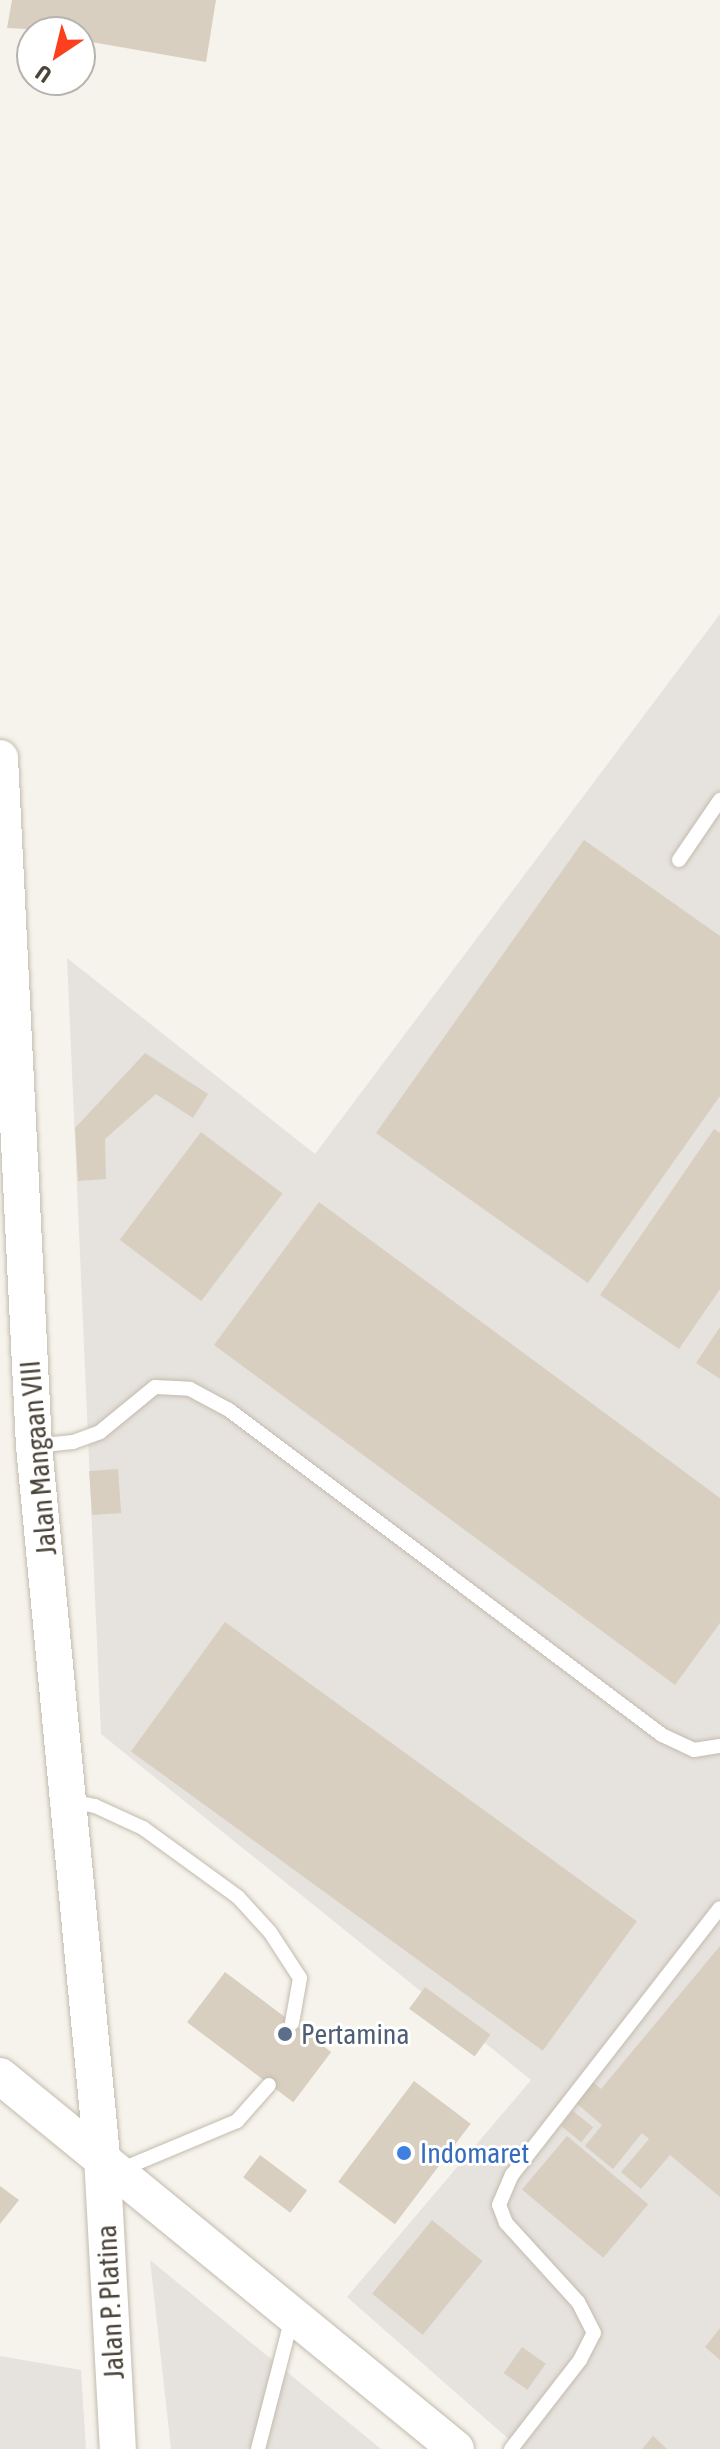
<!DOCTYPE html>
<html>
<head>
<meta charset="utf-8">
<style>
  body { margin:0 }
  #map { position:relative; width:720px; height:2449px; overflow:hidden; background:#f6f3ec; font-family:"Asap Condensed",sans-serif }
  div>[style] { position:absolute }
  .industrial>* { inset:0; background:#e6e2dd }
  .building>* { inset:0; background:#d8cfc1; transform-origin:0 0 }
  .roads { filter:drop-shadow(0 0 2px #c2bbae) drop-shadow(0 0 2px #c2bbae) }
  .service>* { height:14px; margin:-7px; padding:0 7px; transform-origin:7px; border-radius:7px; background:#fff }
  .tertiary>* { height:36px; margin:-18px; padding:0 18px; transform-origin:18px; border-radius:18px; background:#fff }
  .dots>* { width:22px; height:22px; translate:-50% -50%; box-sizing:border-box; border:4px solid #fff; border-radius:50% }
  span { translate:-50% -50%; white-space:nowrap; text-align:center; line-height:1.15; -webkit-text-stroke:6px #fff; paint-order:stroke }
  .street-label { font-size:28px; color:#4b4439 }
  .service-label { font-size:28px; color:#4e5e75 }
  .left { translate:0 -50%; text-align:left }
  .shop-label { font-size:28px; color:#366cbe }
  .north { position:absolute; left:16px; top:16px; width:80px; height:80px; box-sizing:border-box; background:#fff; border:2px solid #b7b4b0; border-radius:50%; rotate:215deg; font-size:22px; font-weight:700; line-height:32px; text-align:center; color:#4b4439 }
  .north::after { content:''; display:block; margin:auto; width:28px; height:36px; background:#fc3f1d; clip-path:polygon(50% 0,100% 100%,50% 72%,0 100%) }
</style>
</head>
<body>
<div id="map">
  <div class="industrial">
    <i style="clip-path:polygon(720px 614px,720px 2449px,520px 2449px,347px 2297px,531px 2080px,101px 1734px,67px 958px,315px 1154px)"></i>
    <i style="clip-path:polygon(150px 2260px,381px 2449px,171px 2449px)"></i>
    <i style="clip-path:polygon(0 2356px,81px 2370px,86px 2449px,0 2449px)"></i>
  </div>
  <div class="building">
    <i style="clip-path:polygon(12px 0,216px 0,206px 62px,80px 40px,80px 32px,7px 28px)"></i>
    <i style="clip-path:polygon(584px 840px,720px 936px,720px 1096px,588px 1283px,376px 1133px)"></i>
    <i style="clip-path:polygon(145px 1053px,208px 1094px,193px 1118px,156px 1094px,105px 1139px,106px 1179px,78px 1181px,75px 1128px)"></i>
    <i style="clip-path:polygon(714px 1129px,720px 1133px,720px 1289px,679px 1349px,600px 1295px)"></i>
    <i style="left:201px;top:1132px;width:102px;height:135px;rotate:37deg"></i>
    <i style="clip-path:polygon(319px 1202px,720px 1498px,720px 1623px,675px 1685px,214px 1345px)"></i>
    <i style="clip-path:polygon(720px 1327px,720px 1379px,696px 1363px)"></i>
    <i style="left:118px;top:1469px;width:44px;height:29px;rotate:86deg"></i>
    <i style="left:225px;top:1622px;width:509px;height:160px;rotate:36deg"></i>
    <i style="clip-path:polygon(720px 1946px,720px 2197px,670px 2155px,641px 2189px,621px 2172px,649px 2139px,642px 2133px,613px 2169px,585px 2146px,602px 2125px,576px 2103px,593px 2082px,601px 2089px)"></i>
    <i style="left:225px;top:1972px;width:133px;height:63px;rotate:37deg"></i>
    <i style="left:425px;top:1987px;width:81px;height:27px;rotate:36deg"></i>
    <i style="left:414px;top:2081px;width:71px;height:126px;rotate:37deg"></i>
    <i style="left:573px;top:2111px;width:26px;height:19px;rotate:39deg"></i>
    <i style="left:567px;top:2136px;width:106px;height:70px;rotate:40deg"></i>
    <i style="left:260px;top:2155px;width:59px;height:28px;rotate:37deg"></i>
    <i style="clip-path:polygon(0 2186px,19px 2200px,0 2224px)"></i>
    <i style="left:432px;top:2220px;width:65px;height:95px;rotate:39deg"></i>
    <i style="clip-path:polygon(720px 2328px,720px 2360px,705px 2347px)"></i>
    <i style="left:522px;top:2347px;width:29px;height:32px;rotate:35deg"></i>
    <i style="clip-path:polygon(653px 2436px,667px 2449px,642px 2449px)"></i>
  </div>
  <div class="roads">
    <div class="service">
      <i style="left:679px;top:860px;width:73px;rotate:-55.7deg"></i>
      <i style="left:35px;top:1446px;width:38px;rotate:-6deg"></i>
      <i style="left:73px;top:1442px;width:29px;rotate:-20deg"></i>
      <i style="left:100px;top:1432px;width:71px;rotate:-39.3deg"></i>
      <i style="left:155px;top:1387px;width:35px;rotate:3deg"></i>
      <i style="left:190px;top:1389px;width:44px;rotate:28.3deg"></i>
      <i style="left:229px;top:1410px;width:541px;rotate:36.89deg"></i>
      <i style="left:662px;top:1735px;width:35px;rotate:25deg"></i>
      <i style="left:694px;top:1750px;width:26px;rotate:-9deg"></i>
      <i style="left:70px;top:1801px;width:25px;rotate:11deg"></i>
      <i style="left:95px;top:1806px;width:53px;rotate:24.6deg"></i>
      <i style="left:143px;top:1828px;width:117px;rotate:36deg"></i>
      <i style="left:238px;top:1897px;width:47px;rotate:47.6deg"></i>
      <i style="left:270px;top:1932px;width:55px;rotate:56.9deg"></i>
      <i style="left:300px;top:1978px;width:46px;rotate:100.1deg"></i>
      <i style="left:120px;top:2170px;width:127px;rotate:-22.7deg"></i>
      <i style="left:237px;top:2121px;width:48px;rotate:-48.4deg"></i>
      <i style="left:258px;top:2449px;width:135px;rotate:-75.5deg"></i>
      <i style="left:511px;top:2449px;width:113px;rotate:-52.2deg"></i>
      <i style="left:580px;top:2360px;width:30px;rotate:-63deg"></i>
      <i style="left:594px;top:2333px;width:35px;rotate:-117deg"></i>
      <i style="left:578px;top:2302px;width:107px;rotate:-132.3deg"></i>
      <i style="left:506px;top:2223px;width:19px;rotate:-111deg"></i>
      <i style="left:499px;top:2205px;width:33px;rotate:-67deg"></i>
      <i style="left:512px;top:2175px;width:338px;rotate:-52.1deg"></i>
    </div>
    <div class="tertiary">
      <i style="left:0;top:758px;width:689px;rotate:87.17deg"></i>
      <i style="left:34px;top:1446px;width:713px;rotate:84.53deg"></i>
      <i style="left:102px;top:2156px;width:293px;rotate:86.9deg"></i>
      <i style="left:0;top:2076px;width:589px;rotate:39.28deg"></i>
    </div>
  </div>
  <div class="dots">
    <i style="left:285px;top:2034px;background:#5c6f8a"></i>
    <i style="left:404px;top:2153px;background:#3f7fe0"></i>
  </div>
  <div class="street-label">
    <span style="left:38px;top:1458px;rotate:-95deg">Jalan Mangaan VIII</span>
    <span style="left:110px;top:2302px;rotate:-93deg">Jalan P. Platina</span>
  </div>
  <div class="service-label">
    <span class="left" style="left:301px;top:2034px">Pertamina</span>
  </div>
  <div class="shop-label">
    <span class="left" style="left:420px;top:2153px">Indomaret</span>
  </div>
  <div class="north">U</div>
</div>
</body>
</html>
